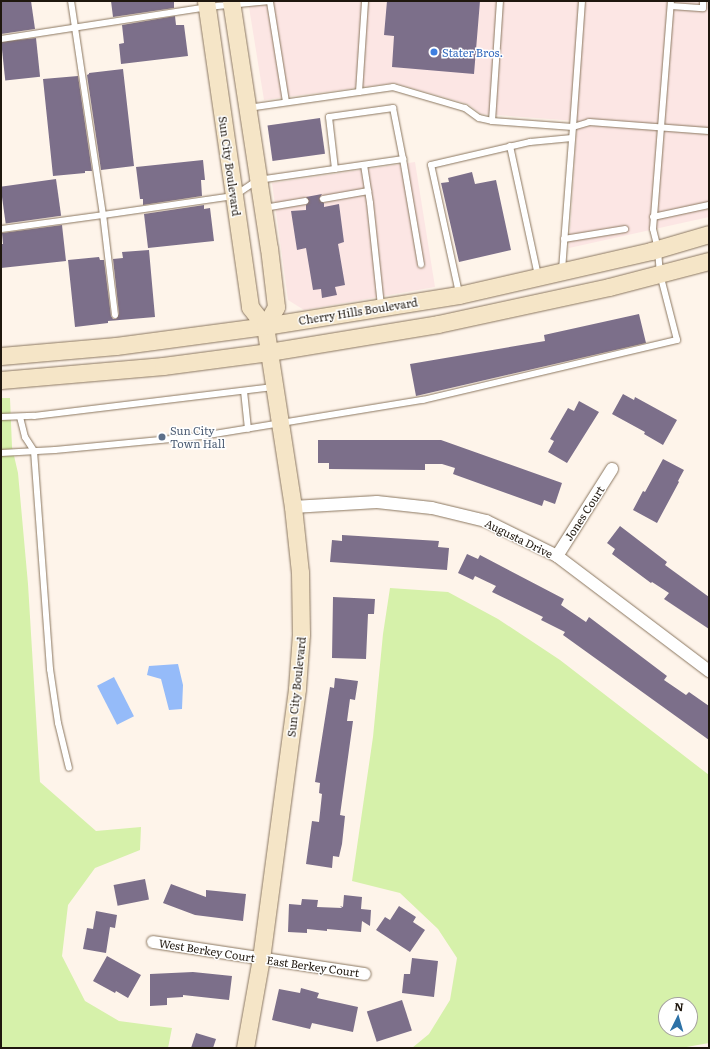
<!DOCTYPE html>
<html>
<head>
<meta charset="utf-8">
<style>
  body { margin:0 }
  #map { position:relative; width:710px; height:1049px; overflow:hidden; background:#fef4ea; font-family:Literata,serif }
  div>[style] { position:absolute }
  .commercial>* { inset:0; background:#fce6e4 }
  .green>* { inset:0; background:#d6f1aa }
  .water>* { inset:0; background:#95bbf9; transform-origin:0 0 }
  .building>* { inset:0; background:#7c6f8a; transform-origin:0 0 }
  .roads { filter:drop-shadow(0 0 1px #8b7760) drop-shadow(0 0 1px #8b7760) }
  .lane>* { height:6px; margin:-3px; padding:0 3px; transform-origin:3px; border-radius:3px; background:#fff }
  .street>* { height:12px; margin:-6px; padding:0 6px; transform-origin:6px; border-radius:6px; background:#fff }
  .secondary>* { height:17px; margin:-8.5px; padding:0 8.5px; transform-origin:8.5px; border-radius:8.5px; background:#f5e5c7 }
  .dots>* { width:11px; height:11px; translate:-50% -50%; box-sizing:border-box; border:2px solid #fff; border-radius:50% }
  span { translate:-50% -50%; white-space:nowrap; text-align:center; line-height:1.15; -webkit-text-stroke:3px #fff; paint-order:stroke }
  .shop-label { font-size:11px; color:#366cbe }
  .left { translate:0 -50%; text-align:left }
  .street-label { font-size:11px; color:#1f170e }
  .service-label { font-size:11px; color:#4e5e75 }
  .frame { position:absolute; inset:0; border:2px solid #1f170e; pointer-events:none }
  .north { position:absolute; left:658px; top:997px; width:40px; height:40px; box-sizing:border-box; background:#fff; border:1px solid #a5a29f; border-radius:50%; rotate:5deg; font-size:11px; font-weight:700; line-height:16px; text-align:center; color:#1f170e }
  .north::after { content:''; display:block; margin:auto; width:14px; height:18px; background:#2d72a7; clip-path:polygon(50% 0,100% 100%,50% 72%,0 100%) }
</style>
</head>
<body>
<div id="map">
  <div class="commercial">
    <i style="clip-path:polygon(248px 1px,709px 1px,709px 217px,569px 248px,577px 121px,481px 114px,468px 104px,394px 83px,264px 100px)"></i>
    <i style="clip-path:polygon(415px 162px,435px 287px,304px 310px,288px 300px,272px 183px)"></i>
  </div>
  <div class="green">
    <i style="clip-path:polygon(1px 398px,10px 398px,12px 447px,18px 473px,28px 584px,40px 782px,96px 831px,141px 827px,140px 850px,95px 868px,68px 905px,62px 956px,85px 1001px,119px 1021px,172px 1028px,168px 1048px,1px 1048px)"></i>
    <i style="clip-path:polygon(evenodd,390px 588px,448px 592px,498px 619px,560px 660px,709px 775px,709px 1043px,681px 1048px,412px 1048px,429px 1034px,450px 1000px,457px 958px,438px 929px,400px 893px,352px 881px,373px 737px,383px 634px,390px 588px,666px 1005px,690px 1005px,690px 1029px,666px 1029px,666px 1005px)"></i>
  </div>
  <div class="water">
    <i style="clip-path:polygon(178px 664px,183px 685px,182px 709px,169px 710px,161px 679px,147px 675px,149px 666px)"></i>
    <i style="left:114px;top:677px;width:44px;height:19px;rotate:63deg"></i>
  </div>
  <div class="building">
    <i style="clip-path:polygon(1px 1px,31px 1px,35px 29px,1px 34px)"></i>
    <i style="clip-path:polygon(111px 1px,174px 1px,174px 8px,113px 17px)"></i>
    <i style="clip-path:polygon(387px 1px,480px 1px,474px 74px,392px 67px,394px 36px,384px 35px)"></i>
    <i style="clip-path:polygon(175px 16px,176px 25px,184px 25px,188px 56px,121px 64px,119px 44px,124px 43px,122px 25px)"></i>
    <i style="left:36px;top:38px;width:39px;height:35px;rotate:84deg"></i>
    <i style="clip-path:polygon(123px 69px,134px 166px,101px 170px,87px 75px,89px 74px,89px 73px)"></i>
    <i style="clip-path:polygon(78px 76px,92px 171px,85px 171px,85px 173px,53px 176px,43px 79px)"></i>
    <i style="left:320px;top:118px;width:36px;height:53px;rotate:82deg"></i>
    <i style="clip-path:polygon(203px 160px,205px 180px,201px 180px,202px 196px,143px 205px,143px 199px,140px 199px,136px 167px)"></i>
    <i style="clip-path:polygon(472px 172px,475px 184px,496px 180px,511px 250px,459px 262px,441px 183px,449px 182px,448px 178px)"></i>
    <i style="left:56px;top:179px;width:37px;height:56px;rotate:82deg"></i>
    <i style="clip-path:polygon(322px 194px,319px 199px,324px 203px,324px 207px,339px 204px,344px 242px,338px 244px,345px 285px,335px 287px,337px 295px,322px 298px,321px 289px,313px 290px,306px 248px,297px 250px,291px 211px,306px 210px,306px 205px,309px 201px,306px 197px)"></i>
    <i style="clip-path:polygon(204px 205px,204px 209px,210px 208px,214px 241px,148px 248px,144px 214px)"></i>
    <i style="clip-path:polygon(62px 225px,66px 261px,1px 268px,1px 244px,3px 244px,2px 233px)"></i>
    <i style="clip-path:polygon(149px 250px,155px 317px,108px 321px,108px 323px,75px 327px,68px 260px,99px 257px,100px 260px,104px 260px,111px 316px,113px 319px,116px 319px,119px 314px,113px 259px,123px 258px,122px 252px)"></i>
    <i style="clip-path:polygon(639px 314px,646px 343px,416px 396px,410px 364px,545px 341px,544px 335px)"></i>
    <i style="clip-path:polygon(623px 394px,634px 400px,635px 397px,677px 420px,663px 445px,644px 434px,645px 432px,612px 414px)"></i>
    <i style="clip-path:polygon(579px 401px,599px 412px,567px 463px,548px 452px,554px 441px,550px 439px,568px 408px,574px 411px)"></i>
    <i style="clip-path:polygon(318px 440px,441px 440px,562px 483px,555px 504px,544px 500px,542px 506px,453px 474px,455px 468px,442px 464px,425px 464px,425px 470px,329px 469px,329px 463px,318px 463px)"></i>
    <i style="clip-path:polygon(663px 459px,684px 470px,678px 481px,679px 482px,657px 523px,633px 510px,643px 491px,645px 492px)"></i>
    <i style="clip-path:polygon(620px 526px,667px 562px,665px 565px,709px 597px,709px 629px,664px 599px,669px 593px,652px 582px,651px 583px,612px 554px,615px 549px,607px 543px)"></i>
    <i style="clip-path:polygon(342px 535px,439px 541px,438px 547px,449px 548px,447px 570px,330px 562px,332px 540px,342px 541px)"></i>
    <i style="clip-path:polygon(467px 554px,478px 559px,480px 555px,564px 599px,561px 605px,586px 622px,589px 617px,667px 676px,664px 680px,686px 695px,689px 692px,709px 706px,709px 740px,563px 635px,565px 632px,541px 620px,543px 617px,492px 592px,496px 586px,475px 576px,473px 580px,458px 573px)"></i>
    <i style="clip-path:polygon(333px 597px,375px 599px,374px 614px,368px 614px,366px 659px,332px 658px)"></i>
    <i style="clip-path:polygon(335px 678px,358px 681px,355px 700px,350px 699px,347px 721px,353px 721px,340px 815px,345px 816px,342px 844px,339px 857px,333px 856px,332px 868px,306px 864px,312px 821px,319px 822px,322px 794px,319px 793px,320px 783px,315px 782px,330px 687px,334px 688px)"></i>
    <i style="left:145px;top:879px;width:21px;height:32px;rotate:79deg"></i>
    <i style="clip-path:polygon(171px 884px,206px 897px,206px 890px,246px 894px,243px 921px,195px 915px,163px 903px)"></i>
    <i style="clip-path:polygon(344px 895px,362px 897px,361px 909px,371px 910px,370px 926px,362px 921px,361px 932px,327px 929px,327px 931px,307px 929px,307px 933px,288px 932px,289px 904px,301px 905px,302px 899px,318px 900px,317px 907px,342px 908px,340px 906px,343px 907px)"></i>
    <i style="clip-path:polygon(399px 906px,416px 917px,413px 922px,425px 930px,410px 952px,376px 930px,385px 917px,390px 920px)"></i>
    <i style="clip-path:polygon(96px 911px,117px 915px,115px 928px,110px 927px,106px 953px,83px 949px,87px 928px,93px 929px)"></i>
    <i style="clip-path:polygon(107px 956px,141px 975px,128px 998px,116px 991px,115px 993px,93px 981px)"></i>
    <i style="clip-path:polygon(412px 958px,438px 961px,434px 997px,402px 993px,404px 974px,410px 974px)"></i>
    <i style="clip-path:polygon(193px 972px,232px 976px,229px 1000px,183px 995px,183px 997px,167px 998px,167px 1005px,150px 1006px,150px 974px)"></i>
    <i style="clip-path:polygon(301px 988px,319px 993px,317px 998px,358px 1007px,353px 1032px,312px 1023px,310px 1029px,272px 1020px,279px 989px,300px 993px)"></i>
    <i style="left:402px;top:1000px;width:32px;height:37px;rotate:72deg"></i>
    <i style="clip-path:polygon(196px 1033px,216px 1039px,213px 1048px,191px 1048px)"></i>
  </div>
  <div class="roads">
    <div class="lane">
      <i style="left:582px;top:1px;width:126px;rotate:94.1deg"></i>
      <i style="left:573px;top:127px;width:17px;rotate:-17deg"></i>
      <i style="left:589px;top:122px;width:120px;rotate:4.3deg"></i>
      <i style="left:270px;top:2px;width:101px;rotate:80.9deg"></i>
      <i style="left:671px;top:6px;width:32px;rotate:4deg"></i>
      <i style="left:703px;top:8px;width:7px;rotate:-90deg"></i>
      <i style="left:1px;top:39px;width:208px;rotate:-8.8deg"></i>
      <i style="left:207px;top:7px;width:63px;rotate:-5.4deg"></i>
      <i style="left:359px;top:92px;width:91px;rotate:-86.2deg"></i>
      <i style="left:248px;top:108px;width:147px;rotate:-8.2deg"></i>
      <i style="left:393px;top:87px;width:75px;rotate:16.3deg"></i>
      <i style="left:465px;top:108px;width:17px;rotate:36deg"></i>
      <i style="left:479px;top:118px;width:13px;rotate:13deg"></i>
      <i style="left:492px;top:121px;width:81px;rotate:4.2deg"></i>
      <i style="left:573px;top:127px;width:143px;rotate:94.4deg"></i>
      <i style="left:492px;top:121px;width:120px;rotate:-86.2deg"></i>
      <i style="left:510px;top:146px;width:132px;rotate:77.8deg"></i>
      <i style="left:364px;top:165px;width:38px;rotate:81deg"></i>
      <i style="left:370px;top:203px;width:104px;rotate:83.9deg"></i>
      <i style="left:335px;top:169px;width:52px;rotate:-96.6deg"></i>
      <i style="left:329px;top:117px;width:65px;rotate:-8deg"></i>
      <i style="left:393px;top:108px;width:52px;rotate:78.9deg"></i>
      <i style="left:323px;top:199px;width:46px;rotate:-10.1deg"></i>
      <i style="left:264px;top:208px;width:42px;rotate:-9.7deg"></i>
      <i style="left:653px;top:217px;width:57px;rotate:-12.1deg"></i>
      <i style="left:1px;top:229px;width:103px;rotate:-7.8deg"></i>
      <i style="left:103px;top:215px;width:216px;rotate:-98.5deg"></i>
      <i style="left:564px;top:239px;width:62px;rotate:-9.3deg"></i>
      <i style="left:459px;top:293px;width:131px;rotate:-102.3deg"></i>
      <i style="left:431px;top:165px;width:102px;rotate:-13.1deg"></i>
      <i style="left:530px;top:142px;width:42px;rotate:-5.4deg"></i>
      <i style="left:115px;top:315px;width:101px;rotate:-96.8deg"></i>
      <i style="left:103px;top:215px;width:132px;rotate:-8.3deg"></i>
      <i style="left:234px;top:196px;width:29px;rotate:-34deg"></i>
      <i style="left:258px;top:180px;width:147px;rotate:-8.2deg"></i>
      <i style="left:403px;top:159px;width:107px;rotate:80.3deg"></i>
      <i style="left:244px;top:391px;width:38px;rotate:84deg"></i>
      <i style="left:1px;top:417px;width:33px;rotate:-2deg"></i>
      <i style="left:34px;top:416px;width:241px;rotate:-6.9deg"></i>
      <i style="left:20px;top:417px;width:21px;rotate:76deg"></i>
      <i style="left:25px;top:437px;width:17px;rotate:57deg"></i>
      <i style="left:34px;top:451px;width:219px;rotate:85.8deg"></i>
      <i style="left:50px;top:669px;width:55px;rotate:81.6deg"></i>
      <i style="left:58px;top:723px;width:46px;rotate:76.3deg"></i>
      <i style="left:1px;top:453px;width:54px;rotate:-3.2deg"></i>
      <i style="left:55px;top:450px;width:148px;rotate:-5.4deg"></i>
      <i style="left:202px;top:436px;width:224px;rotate:-9.3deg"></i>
      <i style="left:423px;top:400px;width:261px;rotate:-13.3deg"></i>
      <i style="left:677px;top:340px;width:68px;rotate:-104.4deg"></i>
      <i style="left:660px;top:274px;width:25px;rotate:-95deg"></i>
      <i style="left:658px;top:249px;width:21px;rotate:-104deg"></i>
      <i style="left:653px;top:229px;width:229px;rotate:-85.5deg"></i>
    </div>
    <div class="street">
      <i style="left:293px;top:507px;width:84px;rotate:-3.4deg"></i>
      <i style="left:377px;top:502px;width:55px;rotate:6.2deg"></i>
      <i style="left:432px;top:508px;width:56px;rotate:13.5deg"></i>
      <i style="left:486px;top:521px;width:79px;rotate:26.2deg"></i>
      <i style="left:557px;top:556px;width:191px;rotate:37.1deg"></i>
      <i style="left:557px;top:556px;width:103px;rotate:-57.7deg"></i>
      <i style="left:153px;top:942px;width:214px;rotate:8.6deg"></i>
    </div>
    <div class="secondary">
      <i style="left:206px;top:1px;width:309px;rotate:81.8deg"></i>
      <i style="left:250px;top:307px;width:24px;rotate:52deg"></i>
      <i style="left:265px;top:326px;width:183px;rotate:81.2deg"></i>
      <i style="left:293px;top:507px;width:65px;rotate:83.9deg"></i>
      <i style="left:300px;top:572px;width:62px;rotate:89.1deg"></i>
      <i style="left:301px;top:634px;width:55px;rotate:94.2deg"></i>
      <i style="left:297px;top:689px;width:271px;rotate:97.6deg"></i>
      <i style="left:261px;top:958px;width:91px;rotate:100.1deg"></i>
      <i style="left:231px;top:1px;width:250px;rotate:81.3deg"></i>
      <i style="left:269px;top:248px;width:59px;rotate:83.2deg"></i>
      <i style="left:276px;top:307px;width:22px;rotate:120deg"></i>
      <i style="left:1px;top:356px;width:115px;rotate:-5deg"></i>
      <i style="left:116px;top:346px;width:150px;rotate:-7.6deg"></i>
      <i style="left:265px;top:326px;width:196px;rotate:-9.1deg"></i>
      <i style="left:459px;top:295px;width:197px;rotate:-12.9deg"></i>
      <i style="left:651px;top:251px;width:60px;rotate:-16.3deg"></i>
      <i style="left:1px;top:380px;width:163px;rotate:-4.9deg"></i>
      <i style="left:163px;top:366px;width:107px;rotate:-7.5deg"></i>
      <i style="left:269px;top:352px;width:171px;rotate:-9.4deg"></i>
      <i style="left:438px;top:324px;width:175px;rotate:-12.2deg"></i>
      <i style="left:609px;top:287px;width:103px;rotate:-14.6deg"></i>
    </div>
  </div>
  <div class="dots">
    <i style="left:434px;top:52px;background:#3f7fe0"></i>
    <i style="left:162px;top:437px;background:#5c6f8a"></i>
  </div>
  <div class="shop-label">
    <span class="left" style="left:442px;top:52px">Stater Bros.</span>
  </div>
  <div class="street-label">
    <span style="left:230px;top:166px;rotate:82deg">Sun City Boulevard</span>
    <span style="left:358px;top:311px;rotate:-9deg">Cherry Hills Boulevard</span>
    <span style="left:584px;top:513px;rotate:-57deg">Jones Court</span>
    <span style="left:519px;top:538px;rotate:26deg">Augusta Drive</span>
    <span style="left:296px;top:687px;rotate:-84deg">Sun City Boulevard</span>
    <span style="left:207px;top:950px;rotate:9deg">West Berkey Court</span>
    <span style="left:313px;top:966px;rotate:8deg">East Berkey Court</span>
  </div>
  <div class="service-label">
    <span class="left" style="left:170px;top:437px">Sun City<br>Town Hall</span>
  </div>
  <div class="frame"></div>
  <div class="north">N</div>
</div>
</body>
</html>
